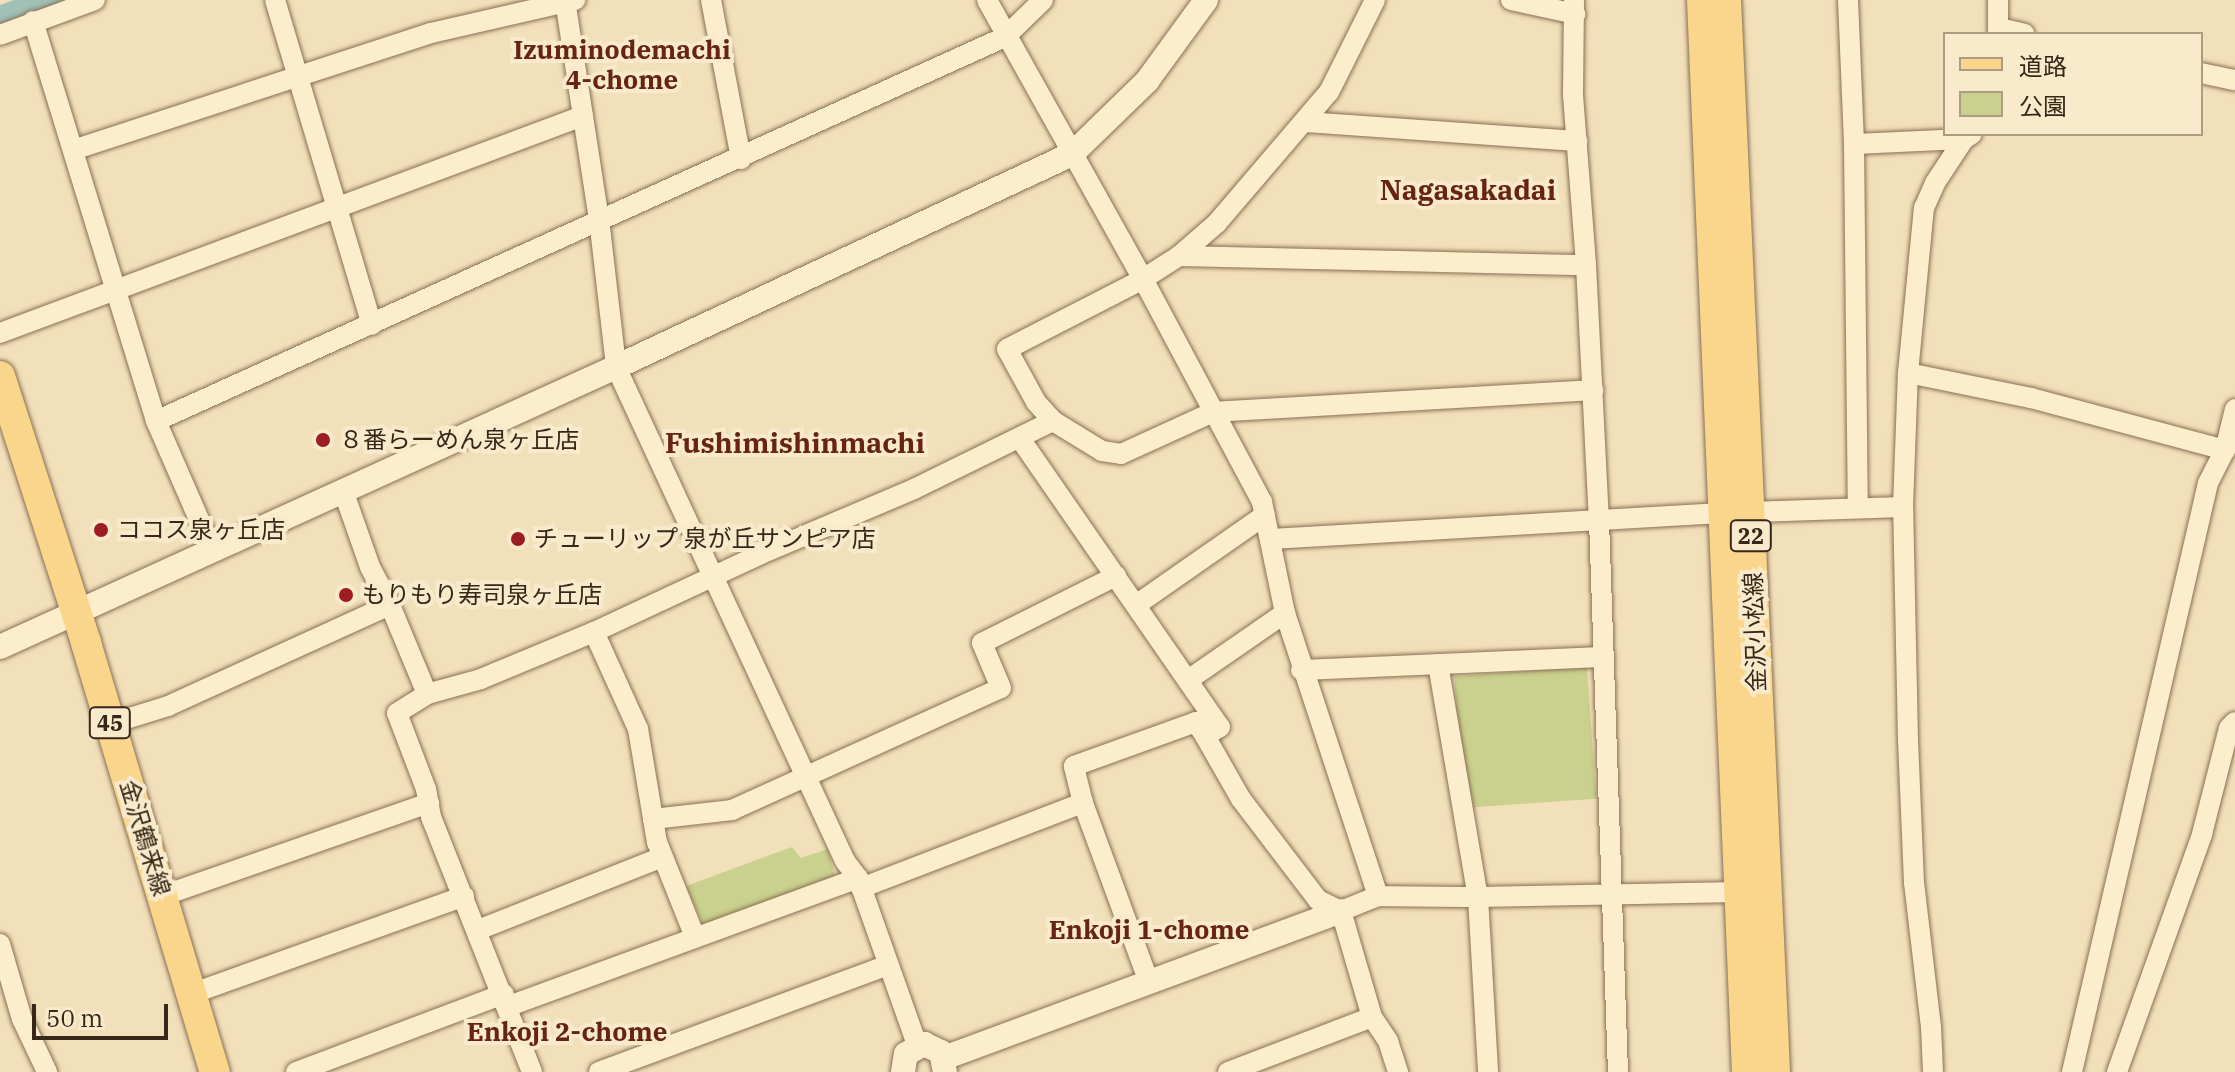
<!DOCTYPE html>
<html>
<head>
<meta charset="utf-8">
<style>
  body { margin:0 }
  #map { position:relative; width:2235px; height:1072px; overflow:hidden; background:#f2e0ba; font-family:"IBM Plex Serif","Noto Sans JP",serif }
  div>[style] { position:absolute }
  .green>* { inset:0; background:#cad08d; transform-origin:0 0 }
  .river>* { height:32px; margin:-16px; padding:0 16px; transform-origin:16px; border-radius:16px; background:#9fc1b6 }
  .roads { filter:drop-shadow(0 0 2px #896f53) drop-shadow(0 0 2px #896f53) }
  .minor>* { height:20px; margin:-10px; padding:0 10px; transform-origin:10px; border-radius:10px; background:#fcedcd }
  .tertiary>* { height:24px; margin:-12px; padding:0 12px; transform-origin:12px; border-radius:12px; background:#fcedcd }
  .primary>* { height:30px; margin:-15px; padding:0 15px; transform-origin:15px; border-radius:15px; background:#fad58c }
  .dots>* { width:22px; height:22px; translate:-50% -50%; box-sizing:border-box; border:4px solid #f8eaca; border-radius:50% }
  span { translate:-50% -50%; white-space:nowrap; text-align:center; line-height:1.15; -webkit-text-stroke:8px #f8eaca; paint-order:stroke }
  .shield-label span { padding:2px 6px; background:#f8eaca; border:2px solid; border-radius:6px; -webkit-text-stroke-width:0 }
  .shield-label { font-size:22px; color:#372719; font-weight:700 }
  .poi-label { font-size:24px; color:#372719 }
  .left { translate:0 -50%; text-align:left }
  .street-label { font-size:24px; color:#372719 }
  .neighbourhood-label { font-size:26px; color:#672415; font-weight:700 }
  .quarter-label { font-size:28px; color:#672415; font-weight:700 }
  .legend { position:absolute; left:1943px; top:32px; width:260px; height:104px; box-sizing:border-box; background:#f8eaca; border:2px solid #ab9c83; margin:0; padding:10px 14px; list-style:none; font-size:24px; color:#372719 }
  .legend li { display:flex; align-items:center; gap:16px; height:40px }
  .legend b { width:40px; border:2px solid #ab9c83 }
  .scale { position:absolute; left:32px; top:1004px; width:136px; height:36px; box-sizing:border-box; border:4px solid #372719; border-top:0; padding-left:10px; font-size:24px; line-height:28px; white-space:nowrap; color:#372719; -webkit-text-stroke:6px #f8eaca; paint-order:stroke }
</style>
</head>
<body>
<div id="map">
  <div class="green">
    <i style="left:1587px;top:667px;width:132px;height:133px;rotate:86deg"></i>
    <i style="clip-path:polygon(792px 847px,801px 858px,828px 849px,835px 876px,703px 924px,686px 886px)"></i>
  </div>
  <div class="river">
    <i style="left:0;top:22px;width:65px;rotate:-19.8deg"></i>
  </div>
  <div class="roads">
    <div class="minor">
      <i style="left:275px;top:0;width:339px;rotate:73.4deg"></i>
      <i style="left:565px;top:0;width:222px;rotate:81.2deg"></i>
      <i style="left:599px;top:219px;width:149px;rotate:83.4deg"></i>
      <i style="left:616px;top:367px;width:544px;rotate:65.13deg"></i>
      <i style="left:845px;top:861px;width:21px;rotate:53deg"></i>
      <i style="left:858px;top:878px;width:177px;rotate:70.5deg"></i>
      <i style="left:711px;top:0;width:162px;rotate:79.3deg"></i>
      <i style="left:987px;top:0;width:320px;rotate:60.8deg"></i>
      <i style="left:1143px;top:279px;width:253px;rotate:61.9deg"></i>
      <i style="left:1262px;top:502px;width:113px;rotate:78.3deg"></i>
      <i style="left:1285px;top:613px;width:298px;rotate:71.8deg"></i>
      <i style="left:1378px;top:896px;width:100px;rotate:0.6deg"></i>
      <i style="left:1478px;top:897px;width:175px;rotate:86.7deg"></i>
      <i style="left:1511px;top:0;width:66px;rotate:12.3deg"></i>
      <i style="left:1574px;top:0;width:95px;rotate:90.6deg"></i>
      <i style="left:1573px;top:95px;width:170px;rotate:85.6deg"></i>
      <i style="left:1586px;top:265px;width:255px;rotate:87.1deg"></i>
      <i style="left:1599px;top:520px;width:552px;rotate:88.03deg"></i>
      <i style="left:1848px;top:0;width:144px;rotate:87.6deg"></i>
      <i style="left:1854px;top:144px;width:362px;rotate:89.4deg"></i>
      <i style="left:1998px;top:0;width:34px;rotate:90deg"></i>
      <i style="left:33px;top:21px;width:418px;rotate:72.9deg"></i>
      <i style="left:156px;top:421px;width:140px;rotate:66.4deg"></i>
      <i style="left:1999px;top:28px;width:26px;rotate:13deg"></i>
      <i style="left:0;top:35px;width:101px;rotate:-20.2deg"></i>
      <i style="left:2201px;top:73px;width:35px;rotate:12deg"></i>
      <i style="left:1305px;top:122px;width:273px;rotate:4deg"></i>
      <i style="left:1854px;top:144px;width:110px;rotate:-2.6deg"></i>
      <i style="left:73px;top:150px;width:377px;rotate:-18.1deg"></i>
      <i style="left:431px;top:33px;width:148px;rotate:-12.9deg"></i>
      <i style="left:1179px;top:256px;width:407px;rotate:1.3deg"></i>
      <i style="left:0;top:333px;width:622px;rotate:-20.42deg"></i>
      <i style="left:1908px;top:373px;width:126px;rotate:11.5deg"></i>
      <i style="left:2031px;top:398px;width:201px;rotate:15deg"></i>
      <i style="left:156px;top:421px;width:932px;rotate:-24.34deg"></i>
      <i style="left:1005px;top:37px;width:53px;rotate:-44.2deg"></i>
      <i style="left:1053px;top:421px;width:57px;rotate:31.5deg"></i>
      <i style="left:1102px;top:451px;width:19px;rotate:9deg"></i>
      <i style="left:1121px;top:454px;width:101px;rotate:-24.5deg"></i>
      <i style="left:1213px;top:412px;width:381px;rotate:-3.3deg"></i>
      <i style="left:1021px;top:440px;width:349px;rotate:55.3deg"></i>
      <i style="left:1220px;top:727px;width:17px;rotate:149deg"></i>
      <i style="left:1205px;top:736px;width:73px;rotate:60.3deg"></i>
      <i style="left:1241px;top:799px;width:127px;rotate:52.7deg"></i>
      <i style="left:1318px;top:900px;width:25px;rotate:26deg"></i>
      <i style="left:1341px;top:911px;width:110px;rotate:73.7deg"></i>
      <i style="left:344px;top:493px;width:78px;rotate:70.6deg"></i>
      <i style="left:370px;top:567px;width:43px;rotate:62.2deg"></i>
      <i style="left:1271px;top:539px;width:451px;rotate:-3.3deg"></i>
      <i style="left:1721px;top:513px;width:182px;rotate:-1.9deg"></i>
      <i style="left:1136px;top:605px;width:157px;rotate:-34.9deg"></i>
      <i style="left:594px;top:632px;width:107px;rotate:65.6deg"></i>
      <i style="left:638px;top:729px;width:115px;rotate:80.5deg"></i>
      <i style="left:657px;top:842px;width:102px;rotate:68.2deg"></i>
      <i style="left:1438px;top:664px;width:236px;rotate:80.3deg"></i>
      <i style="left:1478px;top:897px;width:261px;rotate:-1.1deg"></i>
      <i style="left:1301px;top:670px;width:302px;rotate:-2.5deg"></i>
      <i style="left:1188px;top:680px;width:118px;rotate:-34.6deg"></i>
      <i style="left:110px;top:724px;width:61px;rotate:-17.2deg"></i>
      <i style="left:168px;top:706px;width:244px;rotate:-24.5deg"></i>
      <i style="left:390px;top:605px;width:96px;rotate:67.4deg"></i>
      <i style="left:1083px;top:803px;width:191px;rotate:69.8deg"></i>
      <i style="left:653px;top:819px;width:80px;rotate:-6.5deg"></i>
      <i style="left:732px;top:810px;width:295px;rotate:-24.4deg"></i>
      <i style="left:1001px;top:688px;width:49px;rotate:-112.9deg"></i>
      <i style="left:982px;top:643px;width:150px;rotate:-26.6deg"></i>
      <i style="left:861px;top:888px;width:238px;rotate:-21deg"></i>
      <i style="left:1083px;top:803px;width:38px;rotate:-104deg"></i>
      <i style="left:1074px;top:766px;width:130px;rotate:-19.8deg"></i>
      <i style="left:1196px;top:722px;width:17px;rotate:57deg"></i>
      <i style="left:162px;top:896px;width:283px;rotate:-19.2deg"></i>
      <i style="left:1341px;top:911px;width:40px;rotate:-22deg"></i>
      <i style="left:478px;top:930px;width:198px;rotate:-21.6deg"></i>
      <i style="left:0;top:944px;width:78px;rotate:73.7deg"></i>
      <i style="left:22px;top:1019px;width:59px;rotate:64.7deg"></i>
      <i style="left:191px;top:994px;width:290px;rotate:-19.7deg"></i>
      <i style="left:509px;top:1006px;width:372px;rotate:-20.1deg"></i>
      <i style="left:296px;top:1072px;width:222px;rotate:-20.6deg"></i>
      <i style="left:532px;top:1072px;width:274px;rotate:-111.6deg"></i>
      <i style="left:431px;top:817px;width:28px;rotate:-100deg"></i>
      <i style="left:426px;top:789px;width:81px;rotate:-110.9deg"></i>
      <i style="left:397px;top:713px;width:36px;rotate:-32deg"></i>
      <i style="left:427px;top:694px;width:56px;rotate:-15.5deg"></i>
      <i style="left:481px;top:679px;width:122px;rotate:-22.6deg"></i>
      <i style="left:594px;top:632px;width:184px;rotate:-25deg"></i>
      <i style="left:761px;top:554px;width:166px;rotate:-23deg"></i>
      <i style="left:914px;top:489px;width:155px;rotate:-26.1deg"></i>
      <i style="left:1053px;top:421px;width:25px;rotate:-132deg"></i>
      <i style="left:1036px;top:402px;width:60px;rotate:-118.7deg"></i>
      <i style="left:1007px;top:349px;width:153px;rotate:-27.2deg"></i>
      <i style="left:1143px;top:279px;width:43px;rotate:-32.6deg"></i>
      <i style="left:1179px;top:256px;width:50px;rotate:-41deg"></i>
      <i style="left:1217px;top:223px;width:172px;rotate:-49.5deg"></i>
      <i style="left:1329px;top:92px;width:103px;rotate:-63.4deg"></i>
      <i style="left:599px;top:1072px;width:308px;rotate:-20.3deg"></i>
      <i style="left:1228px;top:1072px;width:154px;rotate:-20.9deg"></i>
      <i style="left:1372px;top:1017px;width:29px;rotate:56deg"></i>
      <i style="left:1388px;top:1041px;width:33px;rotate:72deg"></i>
      <i style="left:1933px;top:1072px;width:45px;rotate:-92.5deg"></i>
      <i style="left:1931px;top:1027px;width:145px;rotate:-96.7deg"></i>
      <i style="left:1914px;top:883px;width:143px;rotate:-92.4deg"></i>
      <i style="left:1908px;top:740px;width:233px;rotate:-91.2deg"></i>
      <i style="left:1903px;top:507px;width:134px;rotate:-87.9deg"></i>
      <i style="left:1908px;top:373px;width:166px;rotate:-84.5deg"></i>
      <i style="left:1924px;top:208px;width:27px;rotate:-66deg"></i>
      <i style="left:1935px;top:183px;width:53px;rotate:-56.6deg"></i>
      <i style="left:1964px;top:139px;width:9px;rotate:-32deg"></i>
      <i style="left:2072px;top:1072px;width:604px;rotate:-77deg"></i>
      <i style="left:2208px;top:483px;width:37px;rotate:-63deg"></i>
      <i style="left:2225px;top:450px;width:42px;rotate:-76.3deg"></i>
      <i style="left:2117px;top:1072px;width:253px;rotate:-70.3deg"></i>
      <i style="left:2202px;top:834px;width:109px;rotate:-75.7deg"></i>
      <i style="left:2229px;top:728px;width:8px;rotate:-45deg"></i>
    </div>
    <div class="tertiary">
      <i style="left:0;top:647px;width:677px;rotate:-24.44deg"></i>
      <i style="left:616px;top:367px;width:503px;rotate:-25.04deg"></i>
      <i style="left:1072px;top:154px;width:105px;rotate:-44.2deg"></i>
      <i style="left:1147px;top:81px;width:100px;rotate:-53.9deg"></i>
      <i style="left:944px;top:1058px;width:423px;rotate:-20.3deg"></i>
      <i style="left:903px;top:1072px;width:18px;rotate:-81deg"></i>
      <i style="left:906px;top:1054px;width:21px;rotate:-29deg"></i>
      <i style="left:924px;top:1044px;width:19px;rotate:25deg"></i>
      <i style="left:941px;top:1052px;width:20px;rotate:79deg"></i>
    </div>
    <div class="primary">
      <i style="left:1702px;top:0;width:1073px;rotate:87.6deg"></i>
      <i style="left:1726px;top:0;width:1073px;rotate:87.38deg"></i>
      <i style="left:0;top:376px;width:281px;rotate:72.1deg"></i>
      <i style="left:86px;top:643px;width:448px;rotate:73.3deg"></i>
    </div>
  </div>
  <div class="dots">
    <i style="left:323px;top:440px;background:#9e1d21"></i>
    <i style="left:101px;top:530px;background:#9e1d21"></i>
    <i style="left:518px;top:539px;background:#9e1d21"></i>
    <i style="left:346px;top:595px;background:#9e1d21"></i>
  </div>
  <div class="shield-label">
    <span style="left:1751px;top:536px">22</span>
    <span style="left:110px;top:723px">45</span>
  </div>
  <div class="poi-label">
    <span class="left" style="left:339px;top:440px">８番らーめん泉ヶ丘店</span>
    <span class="left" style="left:117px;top:530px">ココス泉ヶ丘店</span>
    <span class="left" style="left:534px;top:539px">チューリップ 泉が丘サンピア店</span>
    <span class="left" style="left:362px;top:595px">もりもり寿司泉ヶ丘店</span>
  </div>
  <div class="street-label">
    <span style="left:1755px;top:632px;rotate:-92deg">金沢小松線</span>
    <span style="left:145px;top:838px;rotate:73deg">金沢鶴来線</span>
  </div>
  <div class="neighbourhood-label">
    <span style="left:622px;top:65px">Izuminodemachi<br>4-chome</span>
    <span style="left:1149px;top:930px">Enkoji 1-chome</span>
    <span style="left:567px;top:1032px">Enkoji 2-chome</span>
  </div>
  <div class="quarter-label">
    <span style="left:1468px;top:190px">Nagasakadai</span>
    <span style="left:795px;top:443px">Fushimishinmachi</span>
  </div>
  <ul class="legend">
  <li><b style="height:10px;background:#fad58c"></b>道路</li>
  <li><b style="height:22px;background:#cad08d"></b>公園</li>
  </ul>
  <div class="scale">50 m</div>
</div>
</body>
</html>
